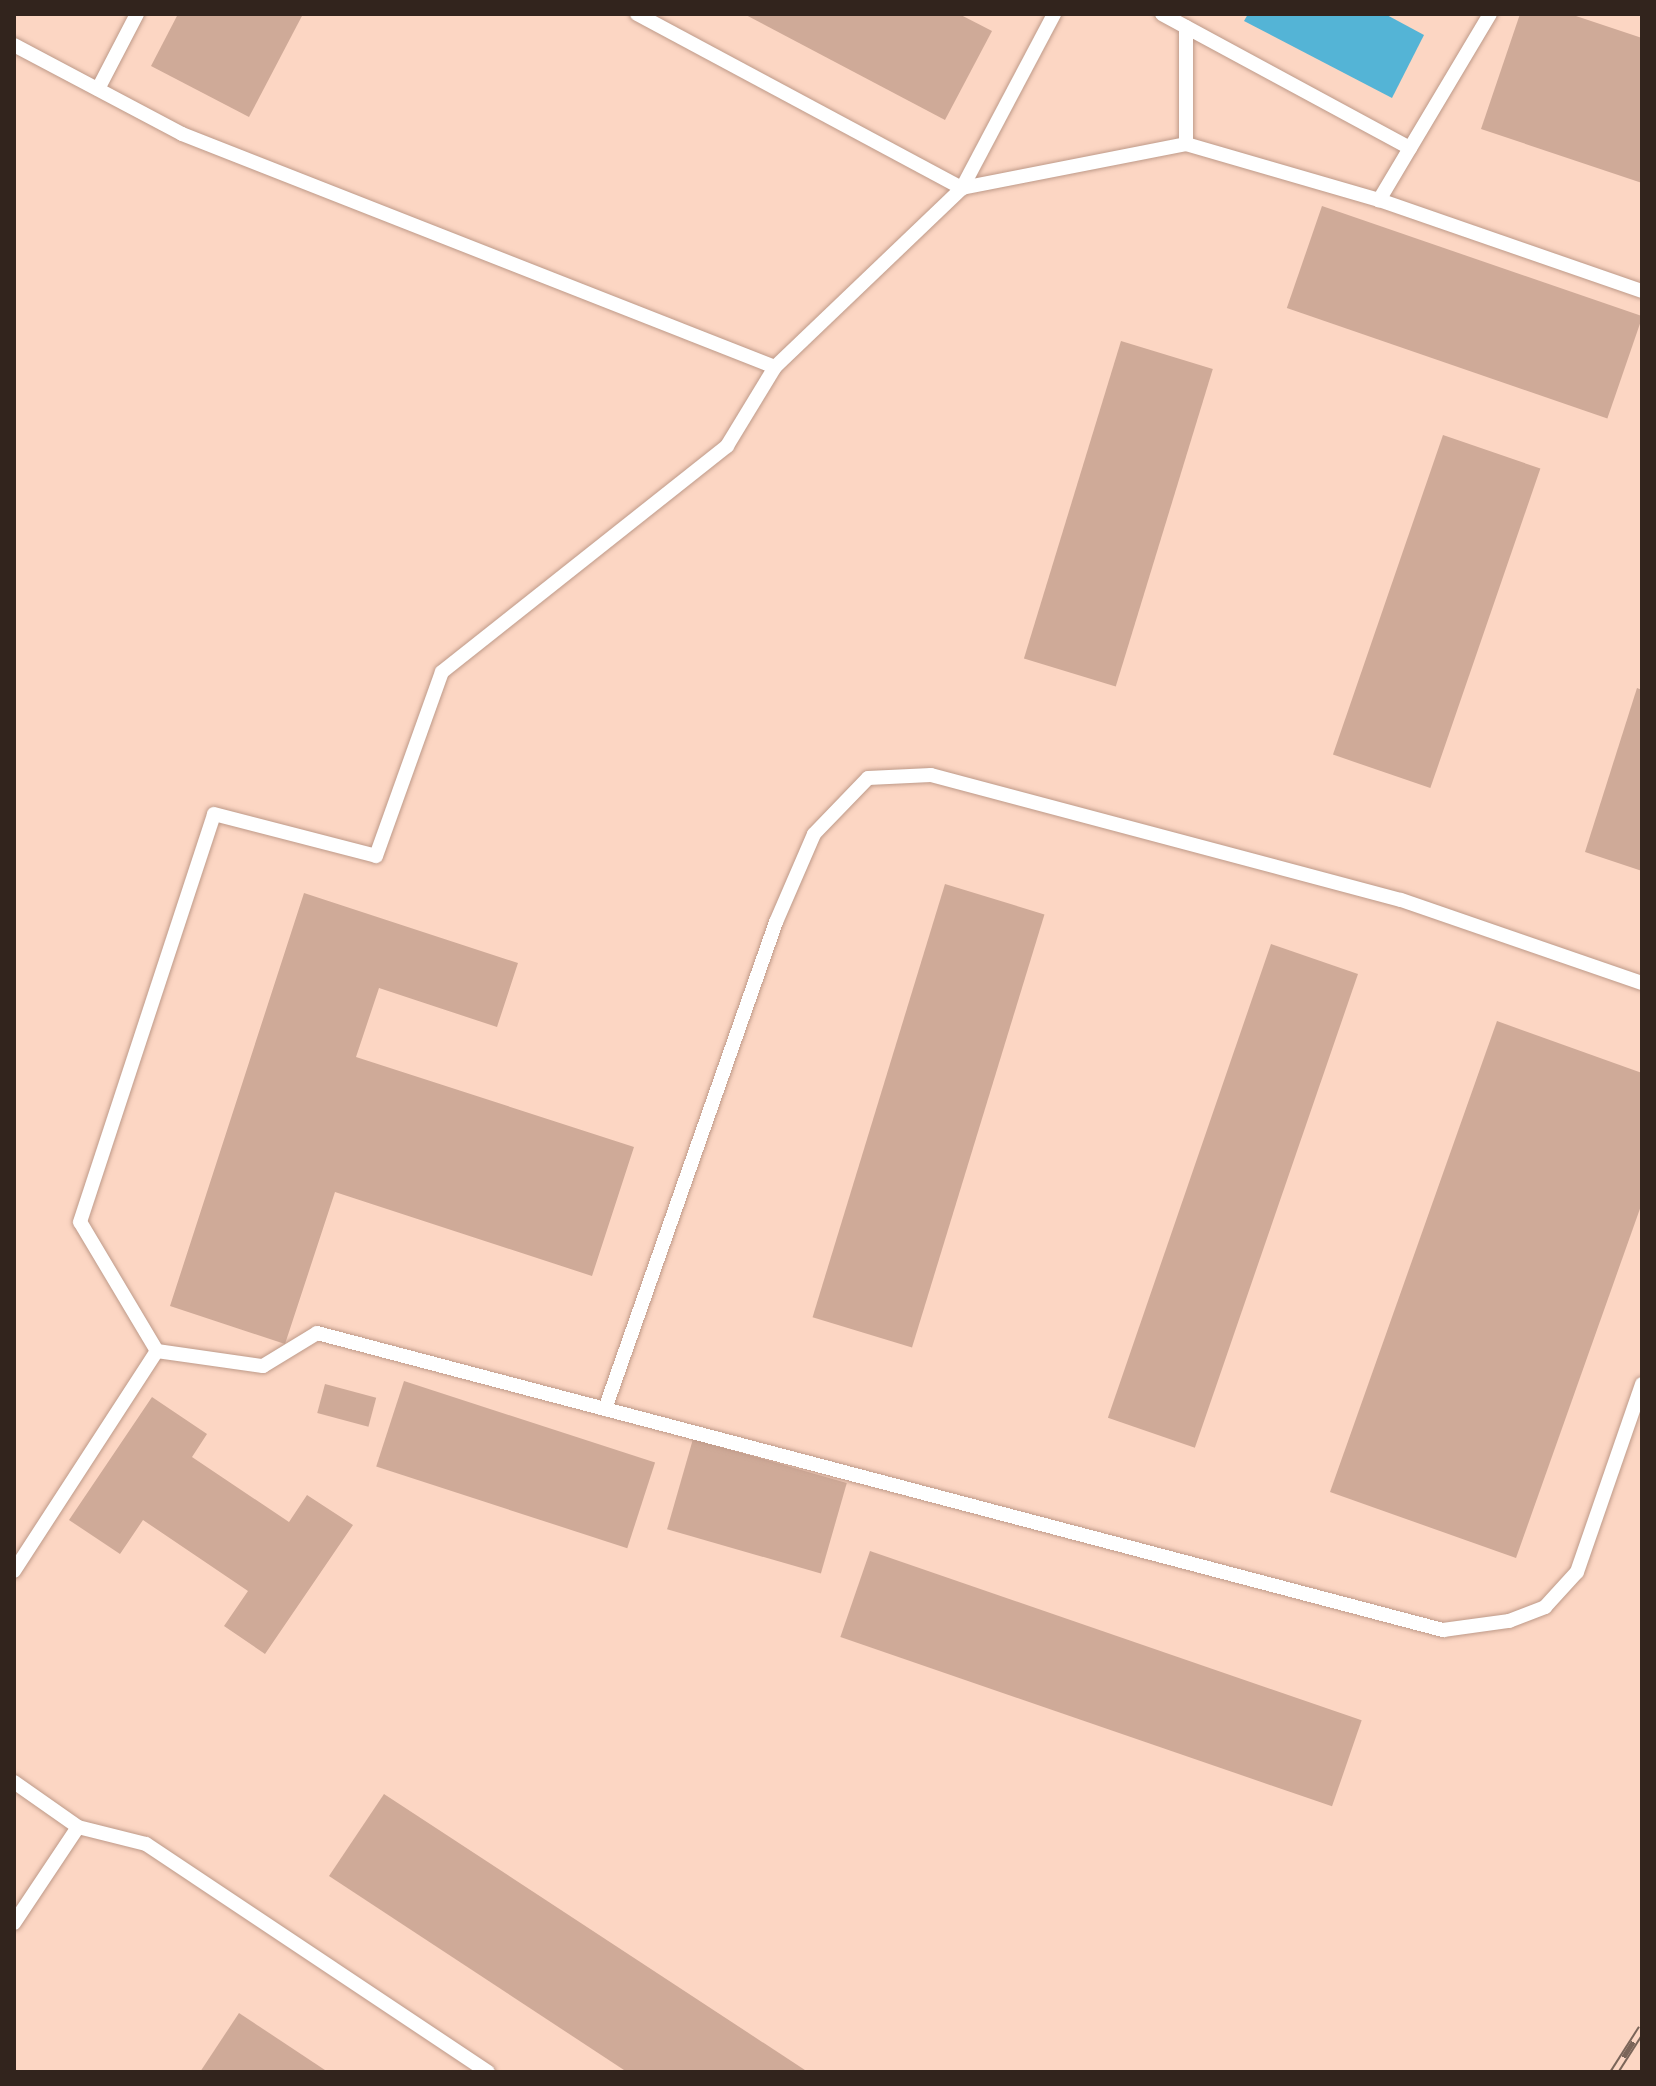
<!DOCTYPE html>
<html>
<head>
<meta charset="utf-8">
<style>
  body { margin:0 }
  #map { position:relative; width:1656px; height:2086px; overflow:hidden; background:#fcd6c3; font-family:"Sofia Sans Condensed",sans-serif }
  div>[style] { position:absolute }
  .water>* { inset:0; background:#54b4d6 }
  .building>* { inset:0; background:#cfaa98; transform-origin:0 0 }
  .roads { filter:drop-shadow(0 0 2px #be9a89) drop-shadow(0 0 2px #be9a89) }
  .service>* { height:14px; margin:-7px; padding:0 7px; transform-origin:7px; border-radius:7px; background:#fff }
  .rail>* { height:9px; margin-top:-4.5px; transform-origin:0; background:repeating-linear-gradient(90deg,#fcd6c3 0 18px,#7b6559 0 36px); box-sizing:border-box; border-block:2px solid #7b6559 }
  span { translate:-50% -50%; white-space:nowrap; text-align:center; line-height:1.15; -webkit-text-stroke:8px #fcd6c3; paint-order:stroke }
  .frame { position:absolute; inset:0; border:16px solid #32241d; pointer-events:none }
</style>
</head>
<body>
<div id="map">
  <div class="water">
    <i style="clip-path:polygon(1248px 14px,1385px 14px,1424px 35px,1392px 98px,1244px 21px)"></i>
  </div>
  <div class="building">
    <i style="clip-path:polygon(178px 14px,303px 14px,249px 117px,151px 66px)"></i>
    <i style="clip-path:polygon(744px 14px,959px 14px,992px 31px,945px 120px)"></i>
    <i style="clip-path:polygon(1520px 14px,1570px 14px,1642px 38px,1642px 183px,1481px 129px)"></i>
    <i style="left:1322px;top:206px;width:339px;height:108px;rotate:19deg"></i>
    <i style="left:1121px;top:341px;width:96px;height:332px;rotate:17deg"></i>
    <i style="left:1443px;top:435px;width:103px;height:338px;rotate:19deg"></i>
    <i style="clip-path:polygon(1637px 688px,1642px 690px,1642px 871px,1585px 852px)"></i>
    <i style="left:945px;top:884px;width:104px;height:453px;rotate:17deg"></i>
    <i style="clip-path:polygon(304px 893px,518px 963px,497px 1027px,379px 988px,356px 1057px,634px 1147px,592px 1276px,335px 1192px,285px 1344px,170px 1306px)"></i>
    <i style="left:1271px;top:944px;width:92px;height:501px;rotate:19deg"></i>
    <i style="clip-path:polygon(1497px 1021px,1642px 1073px,1642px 1203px,1516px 1558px,1330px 1492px)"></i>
    <i style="left:404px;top:1381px;width:264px;height:90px;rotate:18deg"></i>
    <i style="left:325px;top:1384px;width:53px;height:30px;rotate:15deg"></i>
    <i style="clip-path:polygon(152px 1397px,207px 1434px,192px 1457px,289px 1522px,307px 1495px,353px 1525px,265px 1654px,224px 1626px,248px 1591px,143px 1520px,120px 1554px,69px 1520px)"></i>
    <i style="left:693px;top:1439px;width:160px;height:94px;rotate:16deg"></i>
    <i style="left:870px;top:1551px;width:520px;height:91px;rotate:19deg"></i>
    <i style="clip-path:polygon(384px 1794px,808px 2072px,627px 2072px,329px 1876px)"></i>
    <i style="clip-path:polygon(239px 2013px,328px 2072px,200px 2072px)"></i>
  </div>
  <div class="roads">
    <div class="service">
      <i style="left:637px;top:14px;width:369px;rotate:28.2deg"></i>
      <i style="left:962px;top:188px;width:228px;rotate:-11.1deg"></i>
      <i style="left:1186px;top:144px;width:201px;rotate:16.2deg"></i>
      <i style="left:1162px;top:14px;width:282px;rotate:28.4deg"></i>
      <i style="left:1490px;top:14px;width:217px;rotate:120.8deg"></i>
      <i style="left:1379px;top:200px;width:278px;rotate:19.1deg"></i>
      <i style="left:14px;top:45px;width:190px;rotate:27.9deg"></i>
      <i style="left:182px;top:134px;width:637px;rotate:21.45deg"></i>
      <i style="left:775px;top:367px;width:259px;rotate:-43.7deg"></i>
      <i style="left:962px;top:188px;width:197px;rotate:-62.1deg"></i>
      <i style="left:98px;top:89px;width:85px;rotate:-62.5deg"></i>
      <i style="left:1186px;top:144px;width:117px;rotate:-90deg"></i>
      <i style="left:157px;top:1351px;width:107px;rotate:8.1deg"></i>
      <i style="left:263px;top:1366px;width:63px;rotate:-31.4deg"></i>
      <i style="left:317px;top:1333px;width:1165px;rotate:14.78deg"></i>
      <i style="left:1443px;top:1630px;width:67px;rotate:-7.8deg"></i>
      <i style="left:1509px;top:1621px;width:39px;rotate:-21deg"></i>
      <i style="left:1545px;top:1607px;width:47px;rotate:-47.6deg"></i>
      <i style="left:1577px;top:1572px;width:199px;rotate:-70.9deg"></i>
      <i style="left:605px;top:1409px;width:516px;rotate:-70.65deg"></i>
      <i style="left:776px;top:922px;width:96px;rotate:-66.6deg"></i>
      <i style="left:814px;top:834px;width:78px;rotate:-46deg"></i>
      <i style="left:868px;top:778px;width:63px;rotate:-2.7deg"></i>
      <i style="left:931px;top:775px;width:486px;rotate:14.9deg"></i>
      <i style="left:1401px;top:900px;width:255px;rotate:19deg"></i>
      <i style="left:14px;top:1571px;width:262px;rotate:-57deg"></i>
      <i style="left:157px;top:1351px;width:150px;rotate:-120.8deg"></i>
      <i style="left:80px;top:1222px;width:429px;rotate:-71.8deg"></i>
      <i style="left:214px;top:814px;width:167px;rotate:14.5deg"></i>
      <i style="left:376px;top:856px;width:195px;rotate:-70.3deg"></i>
      <i style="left:442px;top:672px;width:364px;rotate:-38.4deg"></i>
      <i style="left:727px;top:446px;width:92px;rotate:-58.7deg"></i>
      <i style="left:14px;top:1782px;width:78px;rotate:35.1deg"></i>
      <i style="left:78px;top:1827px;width:70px;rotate:14deg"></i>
      <i style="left:146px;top:1844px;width:411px;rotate:33.7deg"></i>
      <i style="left:14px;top:1923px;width:115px;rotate:-56.3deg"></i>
    </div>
  </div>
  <div class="rail">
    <i style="left:1614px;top:2072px;width:52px;rotate:-57.5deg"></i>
  </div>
  <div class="frame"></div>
</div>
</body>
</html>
